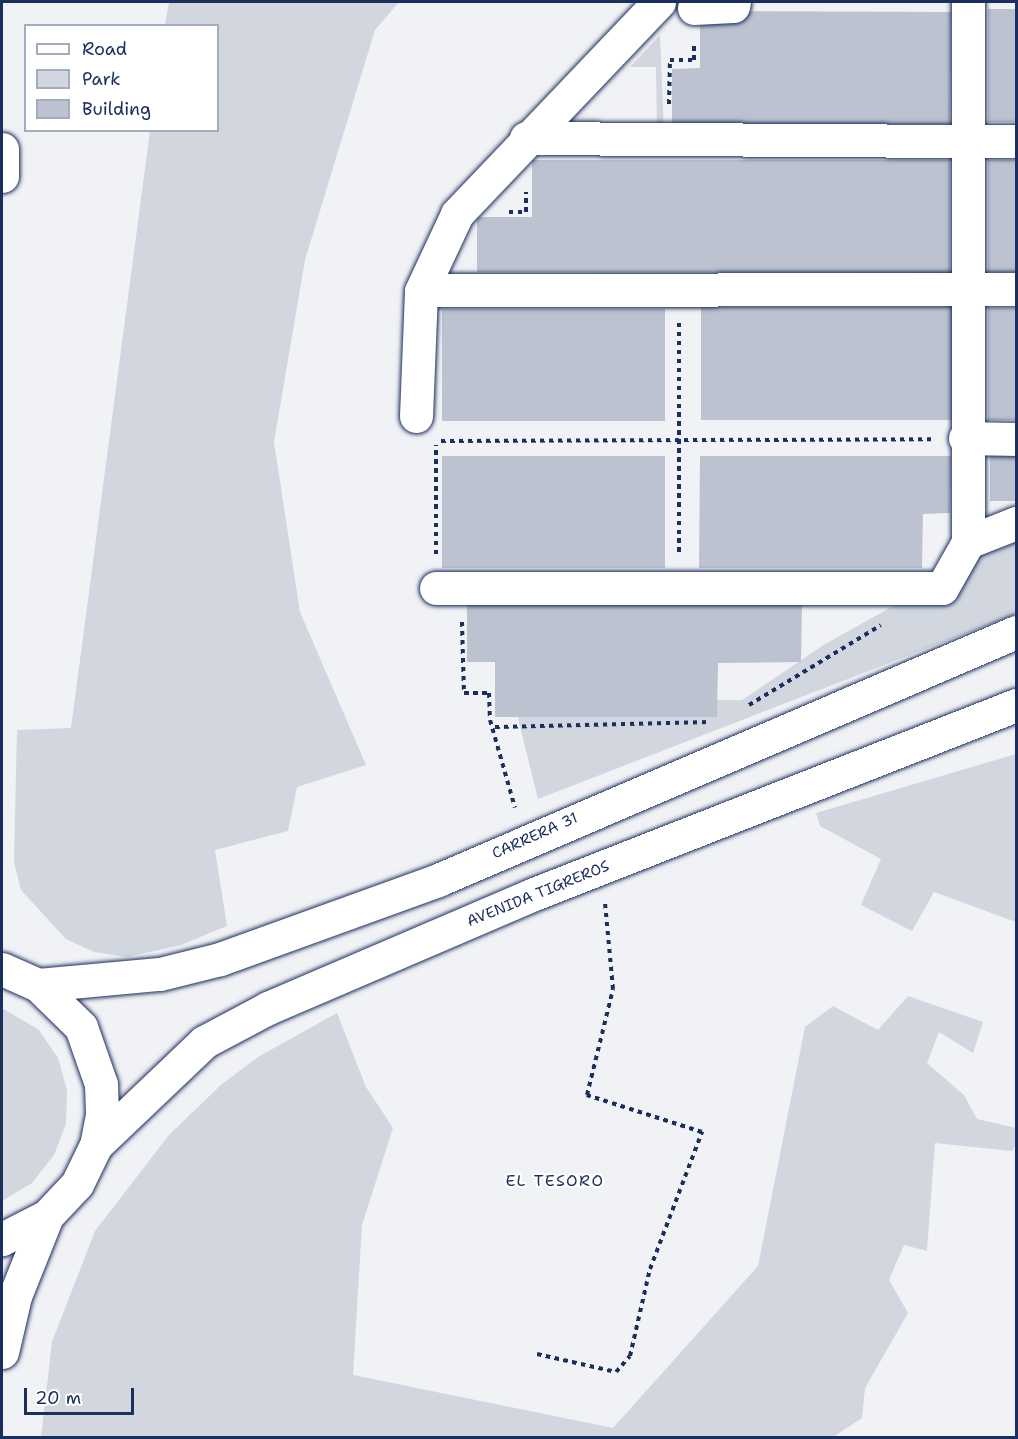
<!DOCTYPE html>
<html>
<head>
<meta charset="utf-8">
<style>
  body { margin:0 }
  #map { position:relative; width:1018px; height:1439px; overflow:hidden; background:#f1f2f5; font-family:"Shantell Sans",sans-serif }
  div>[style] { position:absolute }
  .green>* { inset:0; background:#d2d6df }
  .building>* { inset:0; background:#bcc2d0; transform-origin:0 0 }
  .path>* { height:4px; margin-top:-2px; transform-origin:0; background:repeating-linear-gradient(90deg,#1b2f5e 0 4.5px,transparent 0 9px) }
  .roads { filter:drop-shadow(0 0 2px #1b2f5e) drop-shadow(0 0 2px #1b2f5e) }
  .minor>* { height:33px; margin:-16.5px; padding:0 16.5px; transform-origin:16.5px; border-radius:16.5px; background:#fff }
  .major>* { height:33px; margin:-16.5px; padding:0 16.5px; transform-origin:16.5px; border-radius:16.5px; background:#fff }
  span { translate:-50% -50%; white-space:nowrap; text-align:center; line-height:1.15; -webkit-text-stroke:4.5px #fff; paint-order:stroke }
  .street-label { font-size:15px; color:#1b2f5e }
  .neighbourhood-label { font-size:16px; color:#1b2f5e; letter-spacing:1.5px }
  .frame { position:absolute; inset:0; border:3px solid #1b2f5e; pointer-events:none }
  .legend { position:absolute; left:24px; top:24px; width:195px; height:108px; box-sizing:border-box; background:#fff; border:2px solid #a4acbf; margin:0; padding:8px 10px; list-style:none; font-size:18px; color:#1b2f5e }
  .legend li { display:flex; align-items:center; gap:12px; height:30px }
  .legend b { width:30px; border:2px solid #a4acbf }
  .scale { position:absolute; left:24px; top:1388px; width:110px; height:27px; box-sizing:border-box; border:3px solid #1b2f5e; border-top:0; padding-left:8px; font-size:18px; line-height:21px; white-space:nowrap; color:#1b2f5e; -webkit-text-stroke:4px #fff; paint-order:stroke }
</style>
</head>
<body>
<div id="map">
  <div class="green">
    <i style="clip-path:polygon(169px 2px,399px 2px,375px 30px,305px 260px,274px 442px,300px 612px,366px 765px,297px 787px,288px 831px,215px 850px,227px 926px,181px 945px,127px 957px,94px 952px,66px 939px,21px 890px,14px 862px,17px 730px,71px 728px,150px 131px,218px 130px,218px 26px,165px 25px)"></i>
    <i style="clip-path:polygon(660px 35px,664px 132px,657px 133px,656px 67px,630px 67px)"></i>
    <i style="clip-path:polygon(1016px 532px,1016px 614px,538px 799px,513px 698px,742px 700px,825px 644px,951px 574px,988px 543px)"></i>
    <i style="clip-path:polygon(1016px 754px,1016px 922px,934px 892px,912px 931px,861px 905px,881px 859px,820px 826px,816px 813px)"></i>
    <i style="clip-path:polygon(908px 996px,983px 1022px,973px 1053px,939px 1032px,927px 1063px,964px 1095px,977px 1119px,1016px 1128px,1016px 1144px,1012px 1151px,935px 1143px,927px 1251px,904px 1245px,889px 1280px,908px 1313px,865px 1388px,862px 1418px,833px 1437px,41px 1437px,52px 1342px,95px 1231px,169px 1135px,222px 1084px,258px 1057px,337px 1013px,366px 1087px,393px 1128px,362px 1225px,353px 1375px,613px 1428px,758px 1266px,805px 1027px,833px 1006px,878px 1030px)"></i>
    <i style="clip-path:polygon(2px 1008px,39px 1030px,58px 1058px,67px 1090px,66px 1124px,54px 1155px,32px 1183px,2px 1201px)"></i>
  </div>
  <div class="building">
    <i style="left:988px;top:9px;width:28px;height:113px"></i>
    <i style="clip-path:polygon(700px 11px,951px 12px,950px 124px,672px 124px,672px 69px,700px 68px)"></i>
    <i style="clip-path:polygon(532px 160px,950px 160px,950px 273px,477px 272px,477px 217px,532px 217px)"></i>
    <i style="left:988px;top:160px;width:28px;height:112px"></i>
    <i style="left:701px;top:307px;width:251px;height:113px"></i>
    <i style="left:988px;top:308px;width:28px;height:112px"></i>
    <i style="left:442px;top:309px;width:223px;height:112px"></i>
    <i style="left:990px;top:447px;width:26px;height:54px"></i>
    <i style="left:442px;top:456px;width:223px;height:112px"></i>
    <i style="clip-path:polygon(700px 456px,951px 456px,950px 513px,923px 514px,922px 568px,699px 568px)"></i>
    <i style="clip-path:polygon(467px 605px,802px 605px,801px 662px,718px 663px,717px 717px,495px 717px,495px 662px,467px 662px)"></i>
  </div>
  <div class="path">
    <i style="left:669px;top:104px;width:44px;rotate:-88.7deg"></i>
    <i style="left:670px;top:60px;width:24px"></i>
    <i style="left:694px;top:60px;width:16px;rotate:-90deg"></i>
    <i style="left:509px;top:212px;width:17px"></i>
    <i style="left:526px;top:212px;width:20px;rotate:-90deg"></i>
    <i style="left:441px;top:441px;width:490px;rotate:-0.2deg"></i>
    <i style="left:679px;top:552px;width:229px;rotate:-90deg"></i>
    <i style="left:436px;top:554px;width:109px;rotate:-90deg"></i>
    <i style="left:462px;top:622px;width:71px;rotate:88.4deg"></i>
    <i style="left:464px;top:693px;width:25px"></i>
    <i style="left:489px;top:693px;width:27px;rotate:88deg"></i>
    <i style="left:490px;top:720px;width:91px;rotate:74.1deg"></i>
    <i style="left:749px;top:705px;width:154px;rotate:-31.2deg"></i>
    <i style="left:495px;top:727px;width:215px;rotate:-1.3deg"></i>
    <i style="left:537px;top:1354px;width:81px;rotate:12.8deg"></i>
    <i style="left:616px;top:1372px;width:21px;rotate:-49deg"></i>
    <i style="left:630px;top:1356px;width:89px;rotate:-77.1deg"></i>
    <i style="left:650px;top:1269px;width:147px;rotate:-69.2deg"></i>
    <i style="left:702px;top:1132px;width:121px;rotate:-162.2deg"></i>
    <i style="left:587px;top:1095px;width:109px;rotate:-76.2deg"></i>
    <i style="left:613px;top:989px;width:86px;rotate:-95.3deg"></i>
  </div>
  <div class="roads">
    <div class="minor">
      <i style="left:694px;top:8px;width:39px;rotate:-3deg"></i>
      <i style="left:733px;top:6px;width:4px;rotate:-76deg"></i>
      <i style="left:526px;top:138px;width:490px;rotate:0.4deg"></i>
      <i style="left:438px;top:290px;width:578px;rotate:-0.1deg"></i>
      <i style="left:416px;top:416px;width:125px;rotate:-87.7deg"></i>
      <i style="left:421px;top:291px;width:85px;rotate:-64.9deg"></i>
      <i style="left:457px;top:214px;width:293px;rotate:-46.4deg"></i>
      <i style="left:965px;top:438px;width:51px;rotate:1.1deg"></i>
      <i style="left:968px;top:542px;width:540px;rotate:-90deg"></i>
      <i style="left:436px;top:588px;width:506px"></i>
      <i style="left:942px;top:588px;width:53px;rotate:-60.5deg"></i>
      <i style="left:968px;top:542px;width:52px;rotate:-21.6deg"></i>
    </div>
    <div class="major">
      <i style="left:2px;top:149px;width:27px;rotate:90deg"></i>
      <i style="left:2px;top:969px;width:39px;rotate:24deg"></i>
      <i style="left:38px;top:985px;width:60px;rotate:44.3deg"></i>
      <i style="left:81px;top:1027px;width:60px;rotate:70.7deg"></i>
      <i style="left:101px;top:1084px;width:31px;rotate:88deg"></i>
      <i style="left:102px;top:1115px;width:31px;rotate:101deg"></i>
      <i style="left:96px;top:1145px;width:43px;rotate:116deg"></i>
      <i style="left:77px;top:1184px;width:44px;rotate:133.2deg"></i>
      <i style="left:47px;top:1216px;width:51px;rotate:152.9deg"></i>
      <i style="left:38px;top:985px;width:122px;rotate:-5.2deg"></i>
      <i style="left:160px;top:974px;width:62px;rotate:-14deg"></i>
      <i style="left:220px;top:959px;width:232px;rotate:-19.9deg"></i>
      <i style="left:438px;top:880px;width:629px;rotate:-23.22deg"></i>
      <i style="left:96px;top:1145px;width:149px;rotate:-43.6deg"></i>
      <i style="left:204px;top:1042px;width:72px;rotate:-28deg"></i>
      <i style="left:268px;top:1008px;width:289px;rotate:-23.2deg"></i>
      <i style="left:534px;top:894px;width:518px;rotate:-21.41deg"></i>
      <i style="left:2px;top:1352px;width:57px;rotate:-76.9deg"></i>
      <i style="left:15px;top:1296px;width:86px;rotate:-68.2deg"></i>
    </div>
  </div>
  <div class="street-label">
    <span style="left:535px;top:836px;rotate:-24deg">CARRERA 31</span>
    <span style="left:538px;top:894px;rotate:-22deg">AVENIDA TIGREROS</span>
  </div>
  <div class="neighbourhood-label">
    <span style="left:555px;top:1181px">EL TESORO</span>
  </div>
  <div class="frame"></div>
  <ul class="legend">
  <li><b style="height:8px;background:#fff"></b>Road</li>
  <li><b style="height:16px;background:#d2d6df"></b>Park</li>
  <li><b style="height:16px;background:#bcc2d0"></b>Building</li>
  </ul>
  <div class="scale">20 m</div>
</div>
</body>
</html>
